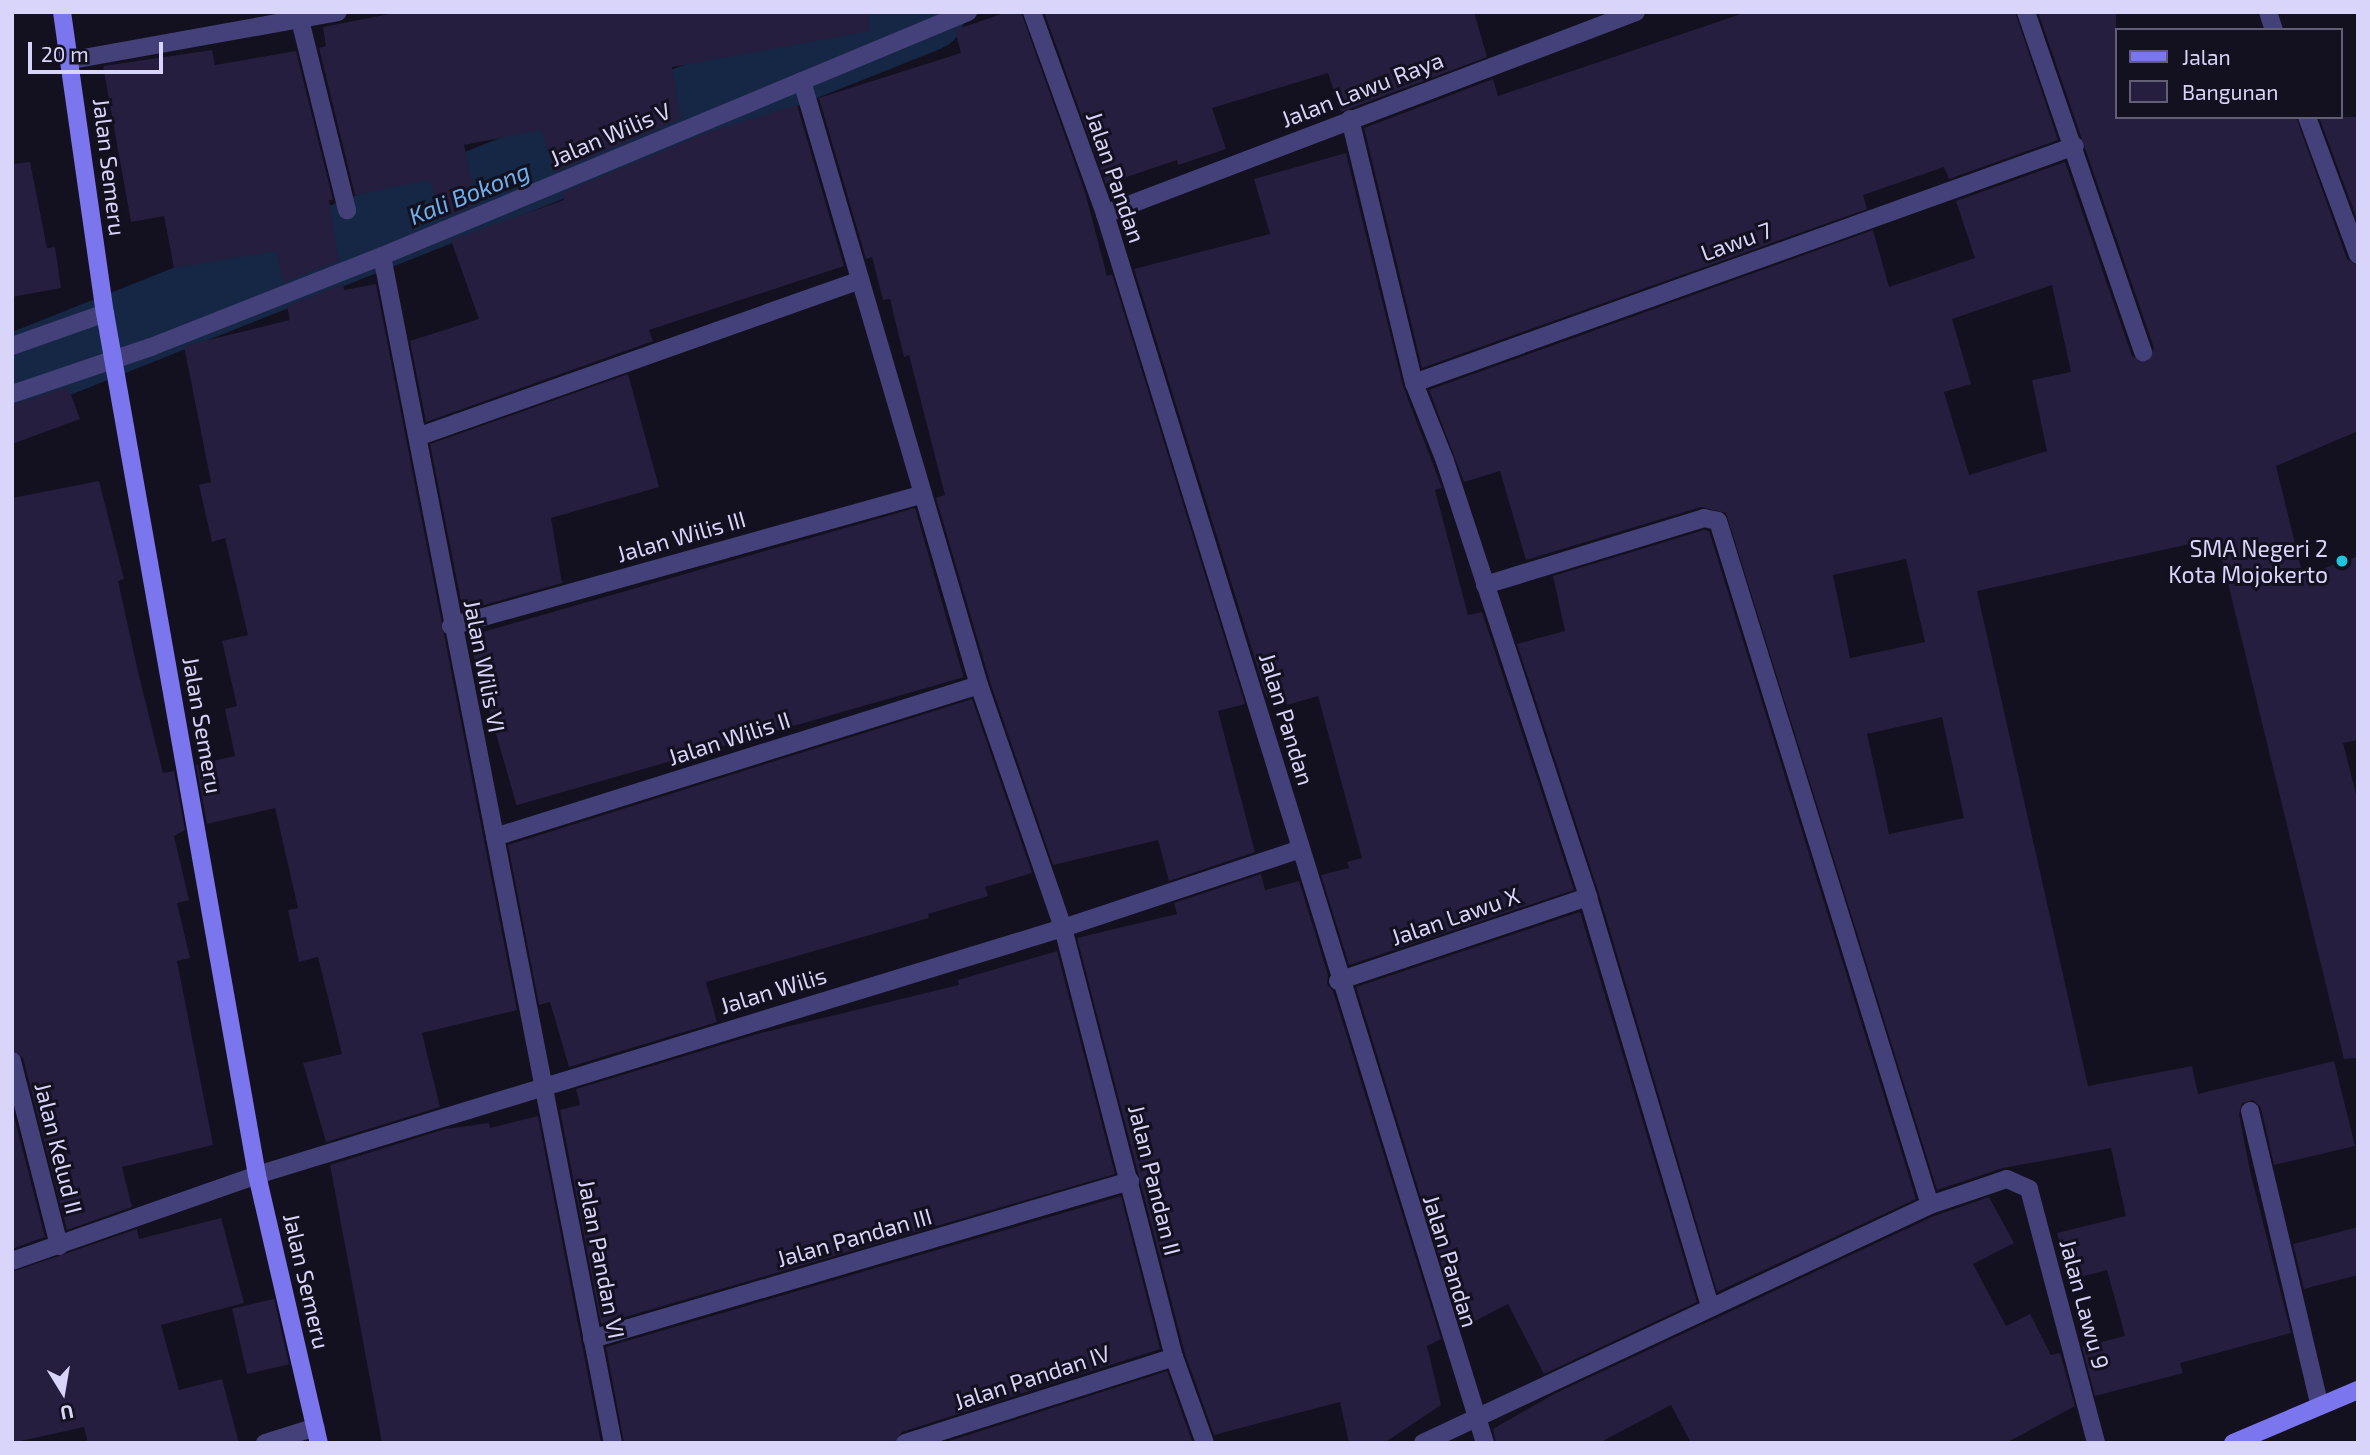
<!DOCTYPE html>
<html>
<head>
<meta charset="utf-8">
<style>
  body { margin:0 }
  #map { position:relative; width:2370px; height:1455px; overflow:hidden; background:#13101f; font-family:"Exo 2",sans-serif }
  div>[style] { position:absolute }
  .river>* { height:80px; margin:-40px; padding:0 40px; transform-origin:40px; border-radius:40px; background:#152744 }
  .building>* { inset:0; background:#251e3e; transform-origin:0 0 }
  .lane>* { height:18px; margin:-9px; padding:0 9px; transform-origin:9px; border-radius:9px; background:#444079 }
  .street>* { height:18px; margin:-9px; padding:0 9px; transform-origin:9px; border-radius:9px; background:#444079 }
  .secondary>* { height:18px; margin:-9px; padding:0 9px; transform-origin:9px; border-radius:9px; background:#7c76ee }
  .dots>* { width:19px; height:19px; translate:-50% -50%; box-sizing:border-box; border:4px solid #13101f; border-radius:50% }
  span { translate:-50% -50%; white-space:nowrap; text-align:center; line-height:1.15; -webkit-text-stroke:6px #13101f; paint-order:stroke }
  .street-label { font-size:23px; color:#d9d4f9 }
  .poi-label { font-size:23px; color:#d9d4f9 }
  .right { translate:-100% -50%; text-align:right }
  .water-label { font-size:24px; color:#6eb0ed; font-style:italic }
  .frame { position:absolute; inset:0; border:14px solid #d9d4f9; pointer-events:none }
  .legend { position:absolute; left:2115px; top:28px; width:228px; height:91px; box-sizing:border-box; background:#13101f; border:2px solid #625e76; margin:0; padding:9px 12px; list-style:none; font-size:21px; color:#d9d4f9 }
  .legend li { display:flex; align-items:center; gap:14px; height:35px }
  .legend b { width:35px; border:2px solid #625e76 }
  .north { position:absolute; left:28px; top:1357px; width:70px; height:70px; -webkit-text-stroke:5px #13101f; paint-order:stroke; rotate:169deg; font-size:19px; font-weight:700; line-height:28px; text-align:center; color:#d9d4f9 }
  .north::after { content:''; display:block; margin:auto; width:24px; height:32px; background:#d9d4f9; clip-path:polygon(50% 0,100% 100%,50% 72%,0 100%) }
  .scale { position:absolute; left:28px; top:42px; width:135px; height:32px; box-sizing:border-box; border:4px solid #d9d4f9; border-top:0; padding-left:9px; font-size:21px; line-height:24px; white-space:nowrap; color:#d9d4f9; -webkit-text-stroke:5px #13101f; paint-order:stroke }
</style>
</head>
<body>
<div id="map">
  <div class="river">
    <i style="left:12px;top:375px;width:983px;rotate:-21.68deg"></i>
  </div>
  <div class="building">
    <i style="clip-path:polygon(399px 12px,869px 12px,870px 31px,672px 67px,681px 119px,555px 172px,541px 130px,464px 145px,477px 204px,443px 218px,430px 180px,355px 195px,319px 48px,326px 46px,323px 27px)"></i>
    <i style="clip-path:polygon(1007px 12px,1021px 12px,1085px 192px,1107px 276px,1112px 274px,1245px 704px,1218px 711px,1255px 852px,1169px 881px,1158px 840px,1053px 865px,990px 682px,936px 498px,945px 495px,909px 355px,904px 357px,890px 299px,883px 300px,872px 257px,866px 259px,819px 98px,961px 53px,955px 30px)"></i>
    <i style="clip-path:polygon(1044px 12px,1474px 12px,1487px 57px,1341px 112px,1328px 73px,1212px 108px,1226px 149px,1178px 165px,1177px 160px,1106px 184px)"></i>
    <i style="clip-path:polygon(1747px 12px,2015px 12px,2058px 140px,1949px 179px,1944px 167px,1863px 195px,1867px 209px,1422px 368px,1364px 128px,1493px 79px,1498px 96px)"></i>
    <i style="clip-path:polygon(evenodd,2038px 12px,2116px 12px,2116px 117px,2296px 117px,2347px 259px,2358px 266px,2358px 431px,2276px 466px,2303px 576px,2358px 556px,2358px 740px,2343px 743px,2358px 802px,2358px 1058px,2344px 1059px,2217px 538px,1977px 591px,2088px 1086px,2192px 1066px,2198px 1094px,2334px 1061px,2355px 1146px,2274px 1165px,2261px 1108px,2253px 1100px,2242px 1103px,2239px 1114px,2250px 1171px,2291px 1333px,2180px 1363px,2183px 1373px,2095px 1396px,2082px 1347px,2125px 1336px,2107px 1270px,2069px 1280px,2057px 1233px,2126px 1216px,2111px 1148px,2003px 1168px,1937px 1190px,1726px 513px,1701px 507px,1526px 560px,1500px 471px,1464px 482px,1429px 390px,1873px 230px,1889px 287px,1975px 258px,1956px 201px,2065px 162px,2132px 356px,2147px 362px,2154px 348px,2038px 12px,2052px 285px,2071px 372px,2032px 380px,2047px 451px,1969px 475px,1944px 392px,1971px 384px,1952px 319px,2052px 285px,2038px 12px,1906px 559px,1925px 642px,1850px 658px,1833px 575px,1906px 559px,2038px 12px,1942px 717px,1964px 818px,1889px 834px,1867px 734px,1942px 717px)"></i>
    <i style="clip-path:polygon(212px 50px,215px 65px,296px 51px,333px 200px,329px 200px,339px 261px,283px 283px,276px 251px,174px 268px,164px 216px,131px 222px,103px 66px)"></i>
    <i style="clip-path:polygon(797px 105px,844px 266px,649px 330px,653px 341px,426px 422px,410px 341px,479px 319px,451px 240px,564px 200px,562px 193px,706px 133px)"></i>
    <i style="clip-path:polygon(2319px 117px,2358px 117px,2358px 222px)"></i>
    <i style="clip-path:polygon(1346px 153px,1403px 386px,1442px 488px,1435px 490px,1468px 615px,1482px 612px,1574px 890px,1349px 965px,1321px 875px,1349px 868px,1347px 862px,1362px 858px,1318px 696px,1287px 705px,1284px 694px,1267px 698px,1134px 269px,1270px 234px,1254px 179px)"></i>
    <i style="clip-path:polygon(30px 162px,47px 248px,55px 247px,61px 288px,12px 297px,12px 164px)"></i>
    <i style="clip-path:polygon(343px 284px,344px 290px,376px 284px,517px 1010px,422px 1033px,440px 1107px,326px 1142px,303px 1063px,342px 1054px,318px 957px,299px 962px,288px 910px,298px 908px,275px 808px,207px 824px,196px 765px,235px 756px,225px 709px,237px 706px,222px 641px,248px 635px,225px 538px,212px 542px,199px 485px,211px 482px,184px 346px,290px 320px,287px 306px)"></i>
    <i style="clip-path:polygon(628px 374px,659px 487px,551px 518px,562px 583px,463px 611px,430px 444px)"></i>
    <i style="clip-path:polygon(68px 387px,80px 419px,12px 444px,12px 405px)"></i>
    <i style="clip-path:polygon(99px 481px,124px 579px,118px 581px,139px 676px,163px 773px,174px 771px,185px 830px,174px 836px,189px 900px,177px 903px,190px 958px,177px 961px,213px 1145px,122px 1167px,132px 1207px,67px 1230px,23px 1058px,12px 1050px,12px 498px)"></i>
    <i style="left:915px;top:508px;width:176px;height:465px;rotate:74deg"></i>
    <i style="clip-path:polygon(1704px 530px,1709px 531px,1916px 1199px,1717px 1292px,1599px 894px,1517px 644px,1565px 631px,1553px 576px)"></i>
    <i style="clip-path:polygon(972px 699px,1032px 873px,985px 887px,988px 896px,928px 914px,929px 918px,706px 982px,717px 1022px,569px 1067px,550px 1002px,539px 1005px,508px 845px)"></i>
    <i style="clip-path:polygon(1261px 874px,1265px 890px,1299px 881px,1328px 975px,1327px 984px,1333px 991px,1441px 1339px,1427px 1346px,1441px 1405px,1384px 1443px,1349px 1443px,1340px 1402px,1214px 1435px,1185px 1354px,1077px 938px,1177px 914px,1174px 903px)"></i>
    <i style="clip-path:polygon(1580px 912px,1697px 1302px,1544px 1374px,1508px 1304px,1461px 1328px,1356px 987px)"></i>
    <i style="clip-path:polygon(1057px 951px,1115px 1174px,601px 1324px,560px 1110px,580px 1105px,576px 1089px,757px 1034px,959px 985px,958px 980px)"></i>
    <i style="clip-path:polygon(12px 1108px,45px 1237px,12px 1249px)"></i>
    <i style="clip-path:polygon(538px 1116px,601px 1443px,382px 1443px,330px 1165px,445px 1129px,489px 1123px,490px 1128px)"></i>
    <i style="clip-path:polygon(1121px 1196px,1160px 1349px,902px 1432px,894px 1443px,624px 1443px,606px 1347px)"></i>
    <i style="clip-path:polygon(1989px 1197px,2014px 1243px,1973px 1264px,2006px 1326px,2030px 1314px,2051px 1355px,2060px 1353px,2075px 1406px,2006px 1443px,1691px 1443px,1671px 1405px,1599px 1443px,1496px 1443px,1493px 1429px,1554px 1394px,1934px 1216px)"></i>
    <i style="clip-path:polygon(221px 1218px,244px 1303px,161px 1325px,179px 1390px,222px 1379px,239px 1443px,88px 1443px,84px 1427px,12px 1443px,12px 1272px,137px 1229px,139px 1239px)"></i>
    <i style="clip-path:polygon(2358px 1227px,2358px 1275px,2304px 1289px,2293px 1244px)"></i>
    <i style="left:274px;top:1299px;width:67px;height:43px;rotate:77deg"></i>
    <i style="clip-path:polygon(1167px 1371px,1192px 1441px,943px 1443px)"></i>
  </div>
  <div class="lane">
    <i style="left:2250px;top:1111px;width:303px;rotate:76.7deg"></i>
  </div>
  <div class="street">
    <i style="left:1032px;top:12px;width:215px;rotate:70.1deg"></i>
    <i style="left:1105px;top:214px;width:1286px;rotate:72.82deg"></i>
    <i style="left:2026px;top:12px;width:360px;rotate:71deg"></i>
    <i style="left:2268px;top:12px;width:19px;rotate:72deg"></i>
    <i style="left:300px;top:20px;width:196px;rotate:76.1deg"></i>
    <i style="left:72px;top:60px;width:270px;rotate:-10.2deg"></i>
    <i style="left:802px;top:81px;width:629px;rotate:73.67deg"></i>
    <i style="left:979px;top:685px;width:257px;rotate:70.9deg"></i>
    <i style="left:1063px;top:928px;width:443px;rotate:75.5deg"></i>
    <i style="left:1174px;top:1357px;width:91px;rotate:70.2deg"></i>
    <i style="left:2307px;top:117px;width:147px;rotate:69.7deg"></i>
    <i style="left:1350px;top:119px;width:272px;rotate:76.4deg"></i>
    <i style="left:1414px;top:383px;width:84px;rotate:68.3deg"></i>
    <i style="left:1445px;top:461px;width:459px;rotate:71.8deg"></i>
    <i style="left:1588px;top:897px;width:428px;rotate:73.4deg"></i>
    <i style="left:1105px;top:214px;width:568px;rotate:-20.83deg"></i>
    <i style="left:382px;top:256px;width:1209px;rotate:78.99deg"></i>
    <i style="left:12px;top:346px;width:99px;rotate:-19.5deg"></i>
    <i style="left:1414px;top:383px;width:702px;rotate:-19.73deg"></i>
    <i style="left:12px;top:394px;width:147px;rotate:-18.7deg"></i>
    <i style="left:151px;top:347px;width:248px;rotate:-21.5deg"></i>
    <i style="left:382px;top:256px;width:635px;rotate:-22.61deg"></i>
    <i style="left:420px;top:436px;width:467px;rotate:-19.5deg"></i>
    <i style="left:1485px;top:585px;width:229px;rotate:-17deg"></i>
    <i style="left:1704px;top:518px;width:14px;rotate:12deg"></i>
    <i style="left:1718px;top:521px;width:716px;rotate:72.78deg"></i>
    <i style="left:451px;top:626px;width:490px;rotate:-15.6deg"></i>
    <i style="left:495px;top:837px;width:507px;rotate:-17.43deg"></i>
    <i style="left:1338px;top:981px;width:264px;rotate:-18.6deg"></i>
    <i style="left:12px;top:1061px;width:191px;rotate:75.7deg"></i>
    <i style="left:12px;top:1261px;width:260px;rotate:-19.3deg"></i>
    <i style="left:257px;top:1175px;width:843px;rotate:-17.04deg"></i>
    <i style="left:1063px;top:928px;width:251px;rotate:-18.4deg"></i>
    <i style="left:592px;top:1339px;width:561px;rotate:-16.37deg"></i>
    <i style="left:265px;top:1443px;width:53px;rotate:-17.4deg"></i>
    <i style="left:905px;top:1443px;width:282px;rotate:-17.7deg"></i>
    <i style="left:1423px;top:1443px;width:560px;rotate:-25.15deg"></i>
    <i style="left:1930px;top:1205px;width:81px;rotate:-18.7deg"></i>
    <i style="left:2007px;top:1179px;width:24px;rotate:24deg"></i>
    <i style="left:2029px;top:1189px;width:263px;rotate:75.2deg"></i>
  </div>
  <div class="secondary">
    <i style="left:62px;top:12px;width:304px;rotate:81.9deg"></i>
    <i style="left:105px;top:313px;width:875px;rotate:80deg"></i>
    <i style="left:257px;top:1175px;width:275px;rotate:77deg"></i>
    <i style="left:2233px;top:1443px;width:136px;rotate:-23deg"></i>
  </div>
  <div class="dots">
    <i style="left:2342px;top:561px;background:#1cc6dd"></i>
  </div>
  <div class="street-label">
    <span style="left:1362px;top:89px;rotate:-21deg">Jalan Lawu Raya</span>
    <span style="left:610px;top:134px;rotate:-23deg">Jalan Wilis V</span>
    <span style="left:110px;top:167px;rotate:83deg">Jalan Semeru</span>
    <span style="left:1116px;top:177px;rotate:71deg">Jalan Pandan</span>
    <span style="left:1736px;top:241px;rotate:-20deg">Lawu 7</span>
    <span style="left:681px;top:536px;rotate:-16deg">Jalan Wilis III</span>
    <span style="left:485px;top:666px;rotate:79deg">Jalan Wilis VI</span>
    <span style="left:1287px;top:719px;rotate:73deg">Jalan Pandan</span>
    <span style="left:203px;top:725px;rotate:80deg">Jalan Semeru</span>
    <span style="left:729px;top:738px;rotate:-18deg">Jalan Wilis II</span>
    <span style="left:1455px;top:916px;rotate:-19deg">Jalan Lawu X</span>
    <span style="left:773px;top:990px;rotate:-17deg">Jalan Wilis</span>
    <span style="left:59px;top:1148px;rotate:76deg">Jalan Kelud II</span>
    <span style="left:1155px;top:1180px;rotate:76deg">Jalan Pandan II</span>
    <span style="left:854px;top:1237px;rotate:-16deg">Jalan Pandan III</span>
    <span style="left:602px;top:1259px;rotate:79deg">Jalan Pandan VI</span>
    <span style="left:1451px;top:1261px;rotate:73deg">Jalan Pandan</span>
    <span style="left:307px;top:1281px;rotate:77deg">Jalan Semeru</span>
    <span style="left:2085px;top:1304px;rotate:75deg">Jalan Lawu 9</span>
    <span style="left:1032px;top:1377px;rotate:-18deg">Jalan Pandan IV</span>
  </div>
  <div class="poi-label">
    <span class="right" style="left:2328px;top:561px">SMA Negeri 2<br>Kota Mojokerto</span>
  </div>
  <div class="water-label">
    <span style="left:469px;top:193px;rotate:-22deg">Kali Bokong</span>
  </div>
  <div class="frame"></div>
  <ul class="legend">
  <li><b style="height:9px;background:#7c76ee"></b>Jalan</li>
  <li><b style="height:19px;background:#251e3e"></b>Bangunan</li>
  </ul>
  <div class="north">U</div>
  <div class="scale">20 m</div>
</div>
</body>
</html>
